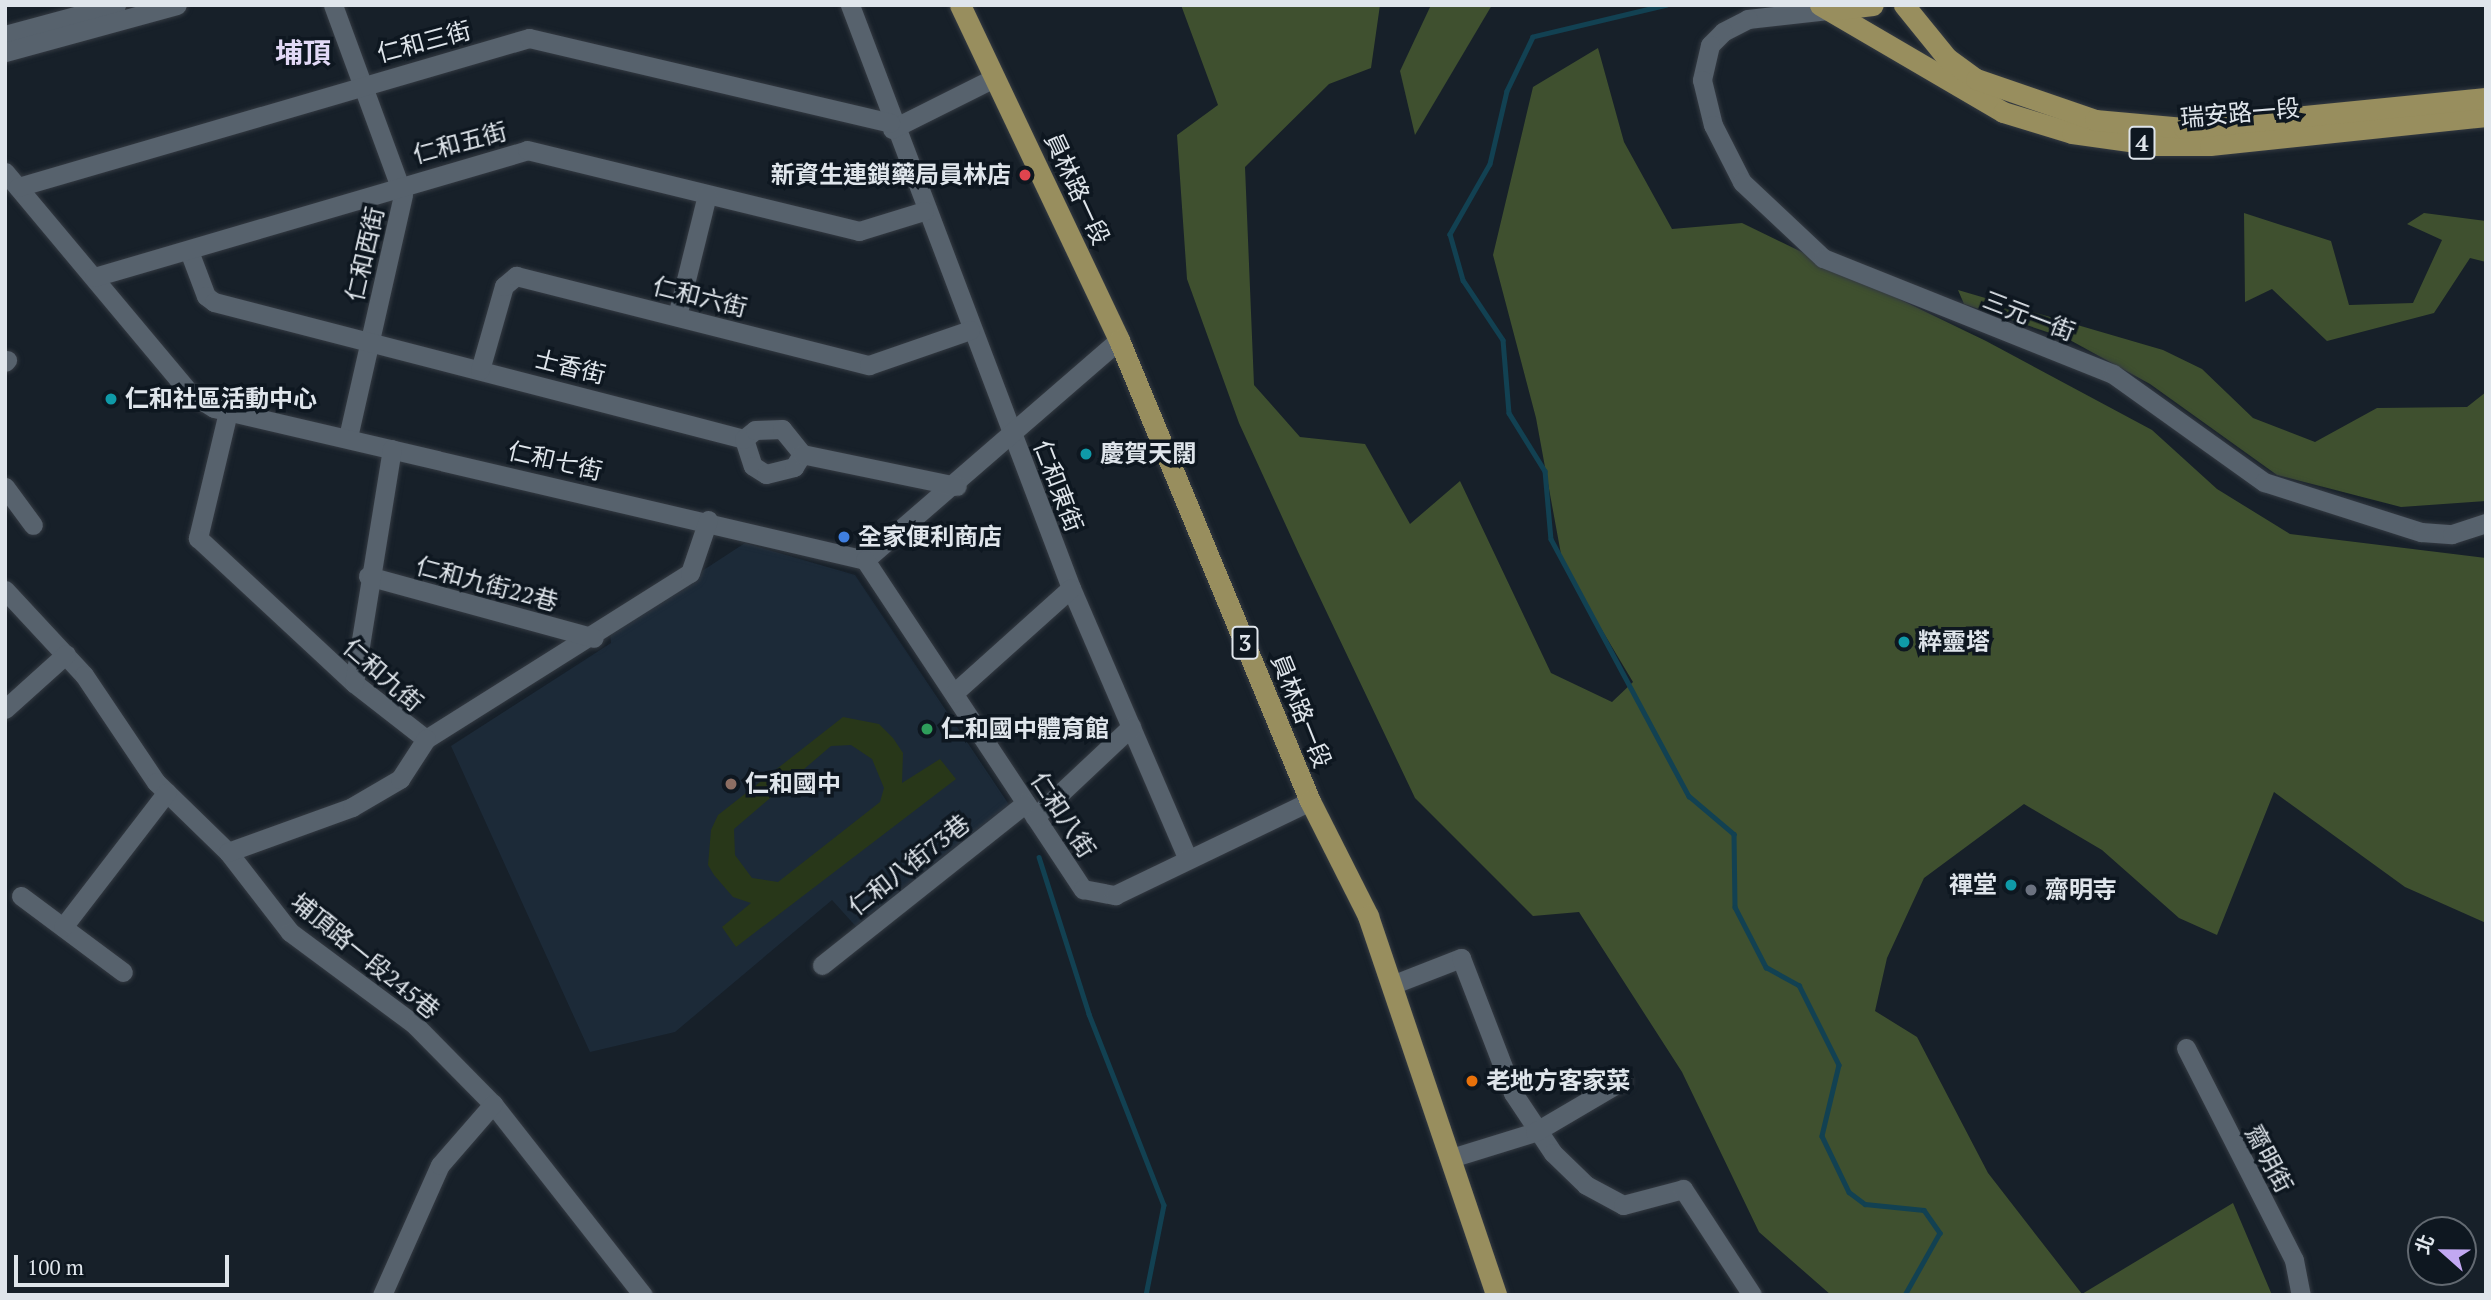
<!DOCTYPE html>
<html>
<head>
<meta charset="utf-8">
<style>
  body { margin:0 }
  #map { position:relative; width:2491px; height:1300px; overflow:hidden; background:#172029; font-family:"PT Serif","Noto Sans TC",serif }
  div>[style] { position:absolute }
  .built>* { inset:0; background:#1c2a38 }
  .green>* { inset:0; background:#283719 }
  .forest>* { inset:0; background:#3f502f }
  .stream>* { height:4.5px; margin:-2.25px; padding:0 2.25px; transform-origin:2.25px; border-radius:2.25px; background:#124152 }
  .roads { filter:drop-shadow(0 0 2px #343a42) drop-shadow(0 0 2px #343a42) }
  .minor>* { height:19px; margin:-9.5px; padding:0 9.5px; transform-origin:9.5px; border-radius:9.5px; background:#57626d }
  .major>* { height:21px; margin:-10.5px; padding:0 10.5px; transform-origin:10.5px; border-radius:10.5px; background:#988e5e }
  .dots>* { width:19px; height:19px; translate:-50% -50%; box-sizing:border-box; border:4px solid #0e1720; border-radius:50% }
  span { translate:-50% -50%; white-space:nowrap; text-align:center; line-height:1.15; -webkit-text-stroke:7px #0e1720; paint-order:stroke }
  .shield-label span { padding:2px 5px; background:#0e1720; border:2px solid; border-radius:5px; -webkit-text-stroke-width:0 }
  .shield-label { font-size:23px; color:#dfe5eb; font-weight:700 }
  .street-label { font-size:24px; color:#dfe5eb }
  .poi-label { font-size:24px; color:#dfe5eb; font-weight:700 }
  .right { translate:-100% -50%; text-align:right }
  .left { translate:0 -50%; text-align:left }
  .quarter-label { font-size:28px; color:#e2d9f6; font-weight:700 }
  .frame { position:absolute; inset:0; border:7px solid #dfe5eb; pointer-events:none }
  .north { position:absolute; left:2407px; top:1216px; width:70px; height:70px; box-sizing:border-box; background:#0e1720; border:2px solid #626971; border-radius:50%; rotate:291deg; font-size:19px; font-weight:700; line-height:28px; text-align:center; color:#dfe5eb }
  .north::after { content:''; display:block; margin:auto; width:24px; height:32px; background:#c2a8f2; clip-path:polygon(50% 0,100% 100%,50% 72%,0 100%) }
  .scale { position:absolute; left:14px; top:1255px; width:215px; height:32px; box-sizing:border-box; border:4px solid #dfe5eb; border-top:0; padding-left:9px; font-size:21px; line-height:24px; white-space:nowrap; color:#dfe5eb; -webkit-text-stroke:5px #0e1720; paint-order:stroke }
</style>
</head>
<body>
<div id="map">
  <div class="built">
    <i style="clip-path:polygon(745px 543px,855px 575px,1014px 812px,860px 931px,832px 900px,675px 1032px,590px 1052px,451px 746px,611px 643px,610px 631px)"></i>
  </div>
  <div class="green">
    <i style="clip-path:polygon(evenodd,843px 717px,879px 724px,893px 738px,903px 753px,902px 783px,940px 759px,956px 779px,736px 947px,722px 927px,751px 903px,733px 897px,714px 875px,708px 865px,711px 830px,718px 815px,843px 717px,851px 745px,872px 759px,884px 788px,880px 802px,778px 882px,752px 878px,735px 855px,734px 829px,831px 746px,851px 745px)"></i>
  </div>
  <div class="forest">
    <i style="clip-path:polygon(1181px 5px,1380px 5px,1371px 68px,1329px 84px,1245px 167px,1254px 385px,1300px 437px,1365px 444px,1410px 524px,1460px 481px,1551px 673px,1612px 702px,1633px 682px,1563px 565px,1536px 418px,1493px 255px,1533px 87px,1598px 48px,1624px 142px,1672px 229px,1742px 223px,1986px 341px,2152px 430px,2217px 489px,2290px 534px,2486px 558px,2486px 923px,2405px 887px,2274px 792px,2217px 935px,2179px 918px,2102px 850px,2024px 804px,1924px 878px,1887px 958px,1875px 1011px,1917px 1037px,1988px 1173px,2082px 1294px,2233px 1203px,2272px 1295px,1831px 1295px,1759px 1232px,1682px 1072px,1579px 912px,1533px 916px,1415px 798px,1299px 554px,1239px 423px,1187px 279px,1177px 135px,1218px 105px)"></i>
    <i style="clip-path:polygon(1431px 5px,1492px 5px,1415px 135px,1400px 71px)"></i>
    <i style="clip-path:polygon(2244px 213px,2331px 241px,2349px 305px,2413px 303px,2442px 240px,2407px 224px,2424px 213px,2486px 221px,2486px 262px,2470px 258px,2434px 313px,2327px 341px,2272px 289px,2245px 302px)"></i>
    <i style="clip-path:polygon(1958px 290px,2163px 350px,2202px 369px,2253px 418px,2315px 442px,2377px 408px,2467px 407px,2486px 392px,2486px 501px,2401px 507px,2277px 475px,2150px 384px,2068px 339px,1964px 304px)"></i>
  </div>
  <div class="stream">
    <i style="left:1667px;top:5px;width:138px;rotate:166.6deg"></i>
    <i style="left:1533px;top:37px;width:60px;rotate:115.7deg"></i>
    <i style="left:1507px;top:91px;width:75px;rotate:103.1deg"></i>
    <i style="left:1490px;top:164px;width:81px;rotate:119.7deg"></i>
    <i style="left:1450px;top:234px;width:48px;rotate:74.2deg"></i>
    <i style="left:1463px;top:280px;width:72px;rotate:56.3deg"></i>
    <i style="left:1503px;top:340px;width:73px;rotate:85.3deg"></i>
    <i style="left:1509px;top:413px;width:68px;rotate:58.2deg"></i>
    <i style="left:1545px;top:471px;width:68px;rotate:85deg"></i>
    <i style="left:1551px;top:539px;width:292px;rotate:61.8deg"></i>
    <i style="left:1689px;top:796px;width:59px;rotate:40.2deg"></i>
    <i style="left:1734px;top:834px;width:73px;rotate:89.2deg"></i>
    <i style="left:1735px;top:907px;width:68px;rotate:62.7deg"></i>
    <i style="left:1766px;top:967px;width:38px;rotate:29deg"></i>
    <i style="left:1799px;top:985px;width:89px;rotate:63.4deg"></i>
    <i style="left:1839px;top:1065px;width:73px;rotate:103.5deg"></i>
    <i style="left:1822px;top:1136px;width:62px;rotate:64.3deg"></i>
    <i style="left:1849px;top:1192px;width:20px;rotate:37deg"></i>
    <i style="left:1865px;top:1204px;width:59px;rotate:5.8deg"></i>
    <i style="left:1924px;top:1210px;width:28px;rotate:55deg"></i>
    <i style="left:1940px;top:1233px;width:71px;rotate:119.4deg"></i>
    <i style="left:1039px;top:857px;width:165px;rotate:72.3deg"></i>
    <i style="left:1089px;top:1014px;width:205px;rotate:68.6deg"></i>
    <i style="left:1164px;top:1205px;width:92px;rotate:101.3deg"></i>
  </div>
  <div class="roads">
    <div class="minor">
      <i style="left:333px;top:5px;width:202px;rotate:69.8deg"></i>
      <i style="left:403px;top:195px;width:249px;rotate:102.8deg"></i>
      <i style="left:850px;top:5px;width:623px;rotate:69.24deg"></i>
      <i style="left:1071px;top:588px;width:293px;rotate:66.7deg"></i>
      <i style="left:1828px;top:10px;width:81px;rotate:173.6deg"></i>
      <i style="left:1748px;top:19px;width:28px;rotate:153deg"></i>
      <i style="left:1723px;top:32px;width:18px;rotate:135deg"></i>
      <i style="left:1710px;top:45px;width:36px;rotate:103deg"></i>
      <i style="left:1702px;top:80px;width:46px;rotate:76.3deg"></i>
      <i style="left:1713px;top:125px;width:64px;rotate:63deg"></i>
      <i style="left:1742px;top:182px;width:111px;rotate:43.2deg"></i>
      <i style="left:1823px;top:258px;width:312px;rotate:21.8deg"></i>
      <i style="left:2113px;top:374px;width:186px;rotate:35.6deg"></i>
      <i style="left:2264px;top:482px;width:165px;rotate:17.7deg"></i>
      <i style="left:2421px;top:532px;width:31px;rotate:4deg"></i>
      <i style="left:2452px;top:534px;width:36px;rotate:-18deg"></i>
      <i style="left:5px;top:35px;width:115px;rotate:-15.1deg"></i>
      <i style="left:5px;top:52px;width:178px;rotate:-15.3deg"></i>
      <i style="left:892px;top:129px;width:114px;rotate:-26.6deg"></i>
      <i style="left:5px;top:172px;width:288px;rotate:50.1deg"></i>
      <i style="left:190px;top:393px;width:28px;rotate:32deg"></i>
      <i style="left:214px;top:408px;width:669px;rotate:13.14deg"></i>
      <i style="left:865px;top:560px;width:336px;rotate:-40.9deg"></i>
      <i style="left:18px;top:187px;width:532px;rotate:-16.26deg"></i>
      <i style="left:529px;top:38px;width:371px;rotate:13.2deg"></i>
      <i style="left:189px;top:251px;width:48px;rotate:69.3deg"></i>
      <i style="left:206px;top:296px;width:10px;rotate:37deg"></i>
      <i style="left:214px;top:302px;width:547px;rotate:14.49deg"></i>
      <i style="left:94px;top:277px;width:451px;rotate:-16.3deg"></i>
      <i style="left:527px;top:150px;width:342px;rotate:13.7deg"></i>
      <i style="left:859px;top:231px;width:68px;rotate:-17.1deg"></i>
      <i style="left:677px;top:316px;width:125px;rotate:-76.1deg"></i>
      <i style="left:5px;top:362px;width:3px;rotate:-45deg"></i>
      <i style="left:480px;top:370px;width:87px;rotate:-74.1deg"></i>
      <i style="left:504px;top:286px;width:16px;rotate:-40deg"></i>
      <i style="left:516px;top:276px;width:364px;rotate:14.2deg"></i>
      <i style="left:869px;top:365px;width:107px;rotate:-19.1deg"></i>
      <i style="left:228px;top:412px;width:130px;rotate:103.4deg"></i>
      <i style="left:198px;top:538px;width:213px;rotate:42.9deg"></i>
      <i style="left:354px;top:683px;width:91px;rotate:37.9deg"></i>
      <i style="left:426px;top:739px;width:312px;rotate:-32.2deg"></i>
      <i style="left:690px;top:573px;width:56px;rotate:-71.2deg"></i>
      <i style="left:744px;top:439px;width:28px;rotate:72deg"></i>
      <i style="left:753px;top:466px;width:15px;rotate:32deg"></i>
      <i style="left:766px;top:474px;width:29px;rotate:-14deg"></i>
      <i style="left:794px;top:467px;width:15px;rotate:-58deg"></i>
      <i style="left:744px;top:439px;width:14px;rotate:-39deg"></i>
      <i style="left:755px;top:430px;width:27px;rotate:-2deg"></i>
      <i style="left:782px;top:429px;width:32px;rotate:51deg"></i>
      <i style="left:802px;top:454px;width:158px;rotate:11.7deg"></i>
      <i style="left:5px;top:487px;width:47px;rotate:53.6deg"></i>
      <i style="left:865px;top:560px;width:395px;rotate:56.5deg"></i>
      <i style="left:1083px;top:889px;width:33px;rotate:11deg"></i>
      <i style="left:1115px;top:895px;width:216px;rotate:-25.7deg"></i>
      <i style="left:368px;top:576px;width:234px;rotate:15.3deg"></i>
      <i style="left:5px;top:590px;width:116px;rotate:47.1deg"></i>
      <i style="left:84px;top:675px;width:129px;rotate:56.1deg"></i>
      <i style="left:156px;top:782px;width:100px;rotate:44.2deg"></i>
      <i style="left:228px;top:852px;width:101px;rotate:52.2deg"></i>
      <i style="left:290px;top:932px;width:156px;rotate:36.6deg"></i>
      <i style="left:415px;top:1025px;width:111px;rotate:45.4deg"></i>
      <i style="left:493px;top:1104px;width:243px;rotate:51.9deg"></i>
      <i style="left:354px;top:683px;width:237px;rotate:-80.8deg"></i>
      <i style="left:954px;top:693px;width:157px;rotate:-41.9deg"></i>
      <i style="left:5px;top:709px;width:82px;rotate:-42deg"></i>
      <i style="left:1035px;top:817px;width:132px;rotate:-43.2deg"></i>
      <i style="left:228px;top:852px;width:132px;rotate:-19.9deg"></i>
      <i style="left:352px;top:807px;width:56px;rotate:-30.3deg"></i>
      <i style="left:400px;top:779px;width:48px;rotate:-57deg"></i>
      <i style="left:21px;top:896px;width:127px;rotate:36.7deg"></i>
      <i style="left:63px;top:927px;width:170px;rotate:-52.4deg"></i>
      <i style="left:822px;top:965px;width:260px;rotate:-38.5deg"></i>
      <i style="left:1394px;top:984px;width:72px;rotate:-21.2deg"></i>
      <i style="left:1461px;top:958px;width:145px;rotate:68.9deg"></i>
      <i style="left:1513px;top:1093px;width:72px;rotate:56.3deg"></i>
      <i style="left:1553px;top:1153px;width:46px;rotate:44.1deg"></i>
      <i style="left:1586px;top:1185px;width:42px;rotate:28.4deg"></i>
      <i style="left:1623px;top:1205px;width:62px;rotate:-14.9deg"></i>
      <i style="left:1683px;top:1189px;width:126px;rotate:56.9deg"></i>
      <i style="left:2186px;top:1048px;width:238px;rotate:63deg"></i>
      <i style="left:2294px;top:1260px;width:36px;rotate:79deg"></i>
      <i style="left:1451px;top:1158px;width:88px;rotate:-17.2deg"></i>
      <i style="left:1535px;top:1132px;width:101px;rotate:-30.4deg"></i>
      <i style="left:382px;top:1295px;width:142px;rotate:-66deg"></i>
      <i style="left:440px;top:1165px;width:81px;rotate:-49deg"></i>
    </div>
    <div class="major">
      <i style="left:960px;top:5px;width:371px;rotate:64.6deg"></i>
      <i style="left:1119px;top:340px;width:499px;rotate:67.5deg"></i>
      <i style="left:1310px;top:801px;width:129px;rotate:63.2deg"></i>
      <i style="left:1368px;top:916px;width:400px;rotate:71.3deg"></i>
      <i style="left:1820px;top:5px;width:212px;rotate:30.3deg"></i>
      <i style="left:2003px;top:112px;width:72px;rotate:16.9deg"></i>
      <i style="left:2072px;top:133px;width:85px;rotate:8.1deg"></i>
      <i style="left:2156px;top:145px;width:54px"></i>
      <i style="left:2210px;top:145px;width:278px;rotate:-6deg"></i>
      <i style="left:1904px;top:5px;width:68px;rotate:50.9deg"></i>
      <i style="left:1947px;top:58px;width:36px;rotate:36deg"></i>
      <i style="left:1976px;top:79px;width:126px;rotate:19deg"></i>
      <i style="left:2095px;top:120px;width:89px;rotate:5.1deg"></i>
      <i style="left:2184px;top:128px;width:303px;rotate:-5.7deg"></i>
      <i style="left:1830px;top:10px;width:43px;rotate:-6.6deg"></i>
    </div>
  </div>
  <div class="dots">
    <i style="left:1025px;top:175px;background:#e0444e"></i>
    <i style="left:111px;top:399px;background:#0f9aa8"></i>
    <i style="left:1086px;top:454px;background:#0f9aa8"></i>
    <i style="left:844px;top:537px;background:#3f7fe0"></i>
    <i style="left:1904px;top:642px;background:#0f9aa8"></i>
    <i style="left:927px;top:729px;background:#2e9e5b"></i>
    <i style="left:731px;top:784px;background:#8d6e63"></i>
    <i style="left:2011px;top:885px;background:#0f9aa8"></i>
    <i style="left:2031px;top:890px;background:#6b7280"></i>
    <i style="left:1472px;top:1081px;background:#e8710a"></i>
  </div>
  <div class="shield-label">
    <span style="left:2142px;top:143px">4</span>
    <span style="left:1245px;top:643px">3</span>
  </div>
  <div class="street-label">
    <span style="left:424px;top:42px;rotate:-15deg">仁和三街</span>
    <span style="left:2240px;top:113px;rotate:-5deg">瑞安路一段</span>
    <span style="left:460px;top:143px;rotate:-15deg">仁和五街</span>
    <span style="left:1077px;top:189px;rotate:65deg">員林路一段</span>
    <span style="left:365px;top:254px;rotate:-77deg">仁和西街</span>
    <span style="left:700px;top:297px;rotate:14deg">仁和六街</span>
    <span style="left:2029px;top:316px;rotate:21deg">三元一街</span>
    <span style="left:570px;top:367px;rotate:14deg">士香街</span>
    <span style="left:555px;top:461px;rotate:13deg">仁和七街</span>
    <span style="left:1058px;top:486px;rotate:69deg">仁和東街</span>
    <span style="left:487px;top:584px;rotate:15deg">仁和九街22巷</span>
    <span style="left:383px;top:675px;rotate:41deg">仁和九街</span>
    <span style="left:1301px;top:711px;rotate:68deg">員林路一段</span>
    <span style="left:1063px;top:815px;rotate:57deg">仁和八街</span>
    <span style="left:909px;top:865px;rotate:-38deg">仁和八街73巷</span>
    <span style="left:365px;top:956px;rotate:39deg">埔頂路一段245巷</span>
    <span style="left:2269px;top:1159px;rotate:62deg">齋明街</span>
  </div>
  <div class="poi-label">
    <span class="right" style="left:1011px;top:175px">新資生連鎖藥局員林店</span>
    <span class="left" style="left:125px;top:399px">仁和社區活動中心</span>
    <span class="left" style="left:1100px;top:454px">慶賀天闊</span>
    <span class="left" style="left:858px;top:537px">全家便利商店</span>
    <span class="left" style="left:1918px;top:642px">粹靈塔</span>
    <span class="left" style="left:941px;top:729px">仁和國中體育館</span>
    <span class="left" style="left:745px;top:784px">仁和國中</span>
    <span class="right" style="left:1997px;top:885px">禪堂</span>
    <span class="left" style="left:2045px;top:890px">齋明寺</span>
    <span class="left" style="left:1486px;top:1081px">老地方客家菜</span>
  </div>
  <div class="quarter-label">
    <span style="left:303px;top:53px">埔頂</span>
  </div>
  <div class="frame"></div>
  <div class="north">北</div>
  <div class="scale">100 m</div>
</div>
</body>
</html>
